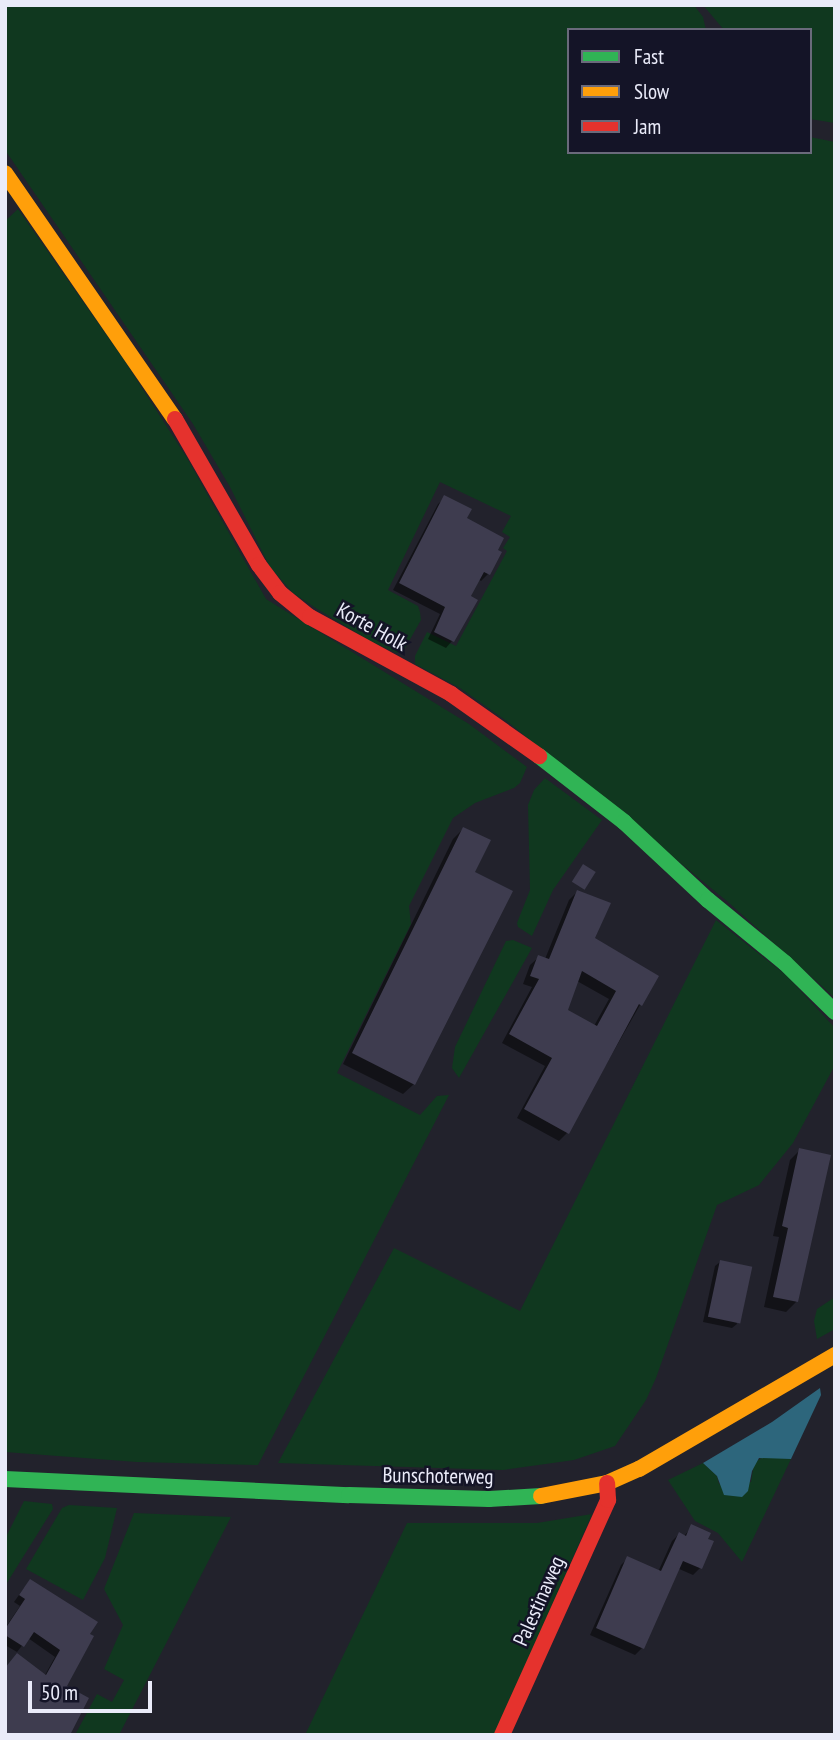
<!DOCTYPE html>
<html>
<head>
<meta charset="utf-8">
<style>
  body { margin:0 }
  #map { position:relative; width:840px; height:1740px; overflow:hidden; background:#22222c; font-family:"PT Sans Narrow",sans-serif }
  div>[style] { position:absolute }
  .green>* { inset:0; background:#10381f }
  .water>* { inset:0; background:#2d667c }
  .shadow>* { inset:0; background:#0007 }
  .building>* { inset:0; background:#3e3c4f; transform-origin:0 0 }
  .fast>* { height:16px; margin:-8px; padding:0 8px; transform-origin:8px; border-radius:8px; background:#30b455 }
  .slow>* { height:16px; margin:-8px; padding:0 8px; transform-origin:8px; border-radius:8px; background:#ff9f0a }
  .jam>* { height:16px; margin:-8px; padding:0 8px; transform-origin:8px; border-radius:8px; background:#e5322d }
  span { translate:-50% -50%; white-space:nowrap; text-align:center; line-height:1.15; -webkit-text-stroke:5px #141427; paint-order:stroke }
  .street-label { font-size:21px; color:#eaebf9 }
  .frame { position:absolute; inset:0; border:7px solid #eaebf9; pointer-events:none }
  .legend { position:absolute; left:567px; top:28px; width:245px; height:126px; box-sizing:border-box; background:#141427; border:2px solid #6a6a7b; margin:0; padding:9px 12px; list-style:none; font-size:21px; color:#eaebf9 }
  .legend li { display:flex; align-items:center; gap:14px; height:35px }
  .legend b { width:35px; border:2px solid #6a6a7b }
  .scale { position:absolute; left:28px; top:1681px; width:124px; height:32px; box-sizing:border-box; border:4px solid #eaebf9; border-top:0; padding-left:9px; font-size:21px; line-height:24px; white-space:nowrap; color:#eaebf9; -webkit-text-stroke:5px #141427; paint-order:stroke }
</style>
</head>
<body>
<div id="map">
  <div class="green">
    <i style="clip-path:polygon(5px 5px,694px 5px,703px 17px,706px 30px,569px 30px,569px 152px,810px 152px,810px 137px,835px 142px,835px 998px,728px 902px,508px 722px,460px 688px,415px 664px,415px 656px,427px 632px,456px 646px,507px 551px,503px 548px,510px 537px,502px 532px,511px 516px,440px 482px,388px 590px,418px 606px,420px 612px,421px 620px,404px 650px,397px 653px,370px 641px,314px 607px,293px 593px,270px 567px,230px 487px,193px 424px,5px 150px)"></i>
    <i style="clip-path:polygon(703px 5px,835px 5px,835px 123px,810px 119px,810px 30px,724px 30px)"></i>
    <i style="clip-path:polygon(18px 209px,124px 360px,187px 458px,266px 599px,469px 724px,527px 767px,520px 783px,514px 788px,475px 803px,453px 818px,409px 906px,411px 924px,337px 1073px,420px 1115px,437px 1096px,449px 1095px,258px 1465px,137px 1462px,5px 1452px,5px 221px)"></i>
    <i style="clip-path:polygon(545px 778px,602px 820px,553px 890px,532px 936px,518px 927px,517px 923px,530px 890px,528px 805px,534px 790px)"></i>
    <i style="clip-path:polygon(716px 920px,786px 975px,835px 1028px,835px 1065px,793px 1143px,759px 1185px,717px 1205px,656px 1378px,646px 1400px,615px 1446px,574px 1460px,503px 1470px,278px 1463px,394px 1248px,520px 1311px)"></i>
    <i style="clip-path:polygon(513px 940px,532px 948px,459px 1078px,452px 1068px,455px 1047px,506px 941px)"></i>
    <i style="clip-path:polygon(835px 1297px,835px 1329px,817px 1339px,814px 1321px,817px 1309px)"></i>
    <i style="clip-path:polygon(764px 1456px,791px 1459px,742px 1562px,718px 1533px,695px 1521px,668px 1480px,703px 1463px,717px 1476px,719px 1484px,751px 1482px,754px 1463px)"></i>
    <i style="clip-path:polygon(24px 1501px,52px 1504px,53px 1509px,5px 1586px,5px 1539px)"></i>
    <i style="clip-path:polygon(69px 1505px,117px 1508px,105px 1558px,83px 1600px,26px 1569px,62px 1508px)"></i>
    <i style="clip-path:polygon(134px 1513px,231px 1517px,119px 1735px,75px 1735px,97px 1694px,112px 1702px,124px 1680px,104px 1669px,123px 1625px,104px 1589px)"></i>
    <i style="clip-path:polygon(592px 1514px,495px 1735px,305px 1735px,407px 1523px,537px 1523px)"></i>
  </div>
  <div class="water">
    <i style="clip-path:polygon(820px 1388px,821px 1395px,791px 1459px,759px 1458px,752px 1471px,748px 1491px,742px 1497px,724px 1495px,717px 1476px,703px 1463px,772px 1422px)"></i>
  </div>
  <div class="shadow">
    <i style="clip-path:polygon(445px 498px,465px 518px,488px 574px,481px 581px,478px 579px,452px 641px,446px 648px,428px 639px,440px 614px,393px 590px,438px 504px)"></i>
    <i style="clip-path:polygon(463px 829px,473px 873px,414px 1084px,403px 1094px,343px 1064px,453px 839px)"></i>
    <i style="clip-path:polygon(evenodd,577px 892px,592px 939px,640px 1005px,567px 1133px,559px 1141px,517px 1118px,545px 1066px,502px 1043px,532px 987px,523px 984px,530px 965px,539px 957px,545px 959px,569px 900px,577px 892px,577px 981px,609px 999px,594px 1026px,566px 1011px,577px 981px)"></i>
    <i style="clip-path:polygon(800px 1150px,796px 1302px,786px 1312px,764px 1307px,779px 1237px,773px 1236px,790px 1160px)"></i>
    <i style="clip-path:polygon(720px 1262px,737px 1324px,732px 1328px,703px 1322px,715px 1266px)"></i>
    <i style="clip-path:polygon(692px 1527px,700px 1568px,693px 1575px,677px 1568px,642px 1648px,635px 1655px,590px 1635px,621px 1565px,628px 1558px,658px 1572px,672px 1541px,679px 1534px,684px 1536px)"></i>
    <i style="clip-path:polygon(24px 1588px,95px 1623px,65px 1687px,45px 1675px,55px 1657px,28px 1638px,17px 1652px,5px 1645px,5px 1628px,20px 1606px,14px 1602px)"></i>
  </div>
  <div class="building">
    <i style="clip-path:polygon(444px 495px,472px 509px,467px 518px,504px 538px,498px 550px,502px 552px,490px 575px,484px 572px,471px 596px,478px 600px,454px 642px,434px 632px,445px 607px,399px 583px)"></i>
    <i style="clip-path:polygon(463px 827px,491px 840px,475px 872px,513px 891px,415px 1085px,352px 1053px)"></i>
    <i style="left:583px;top:864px;width:15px;height:21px;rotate:32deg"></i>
    <i style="clip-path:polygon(evenodd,577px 890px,611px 903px,595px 938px,659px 976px,642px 1006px,639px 1004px,569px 1134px,524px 1109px,552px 1058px,509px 1034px,539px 979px,530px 976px,538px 955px,549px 959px,577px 890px,582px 971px,616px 991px,597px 1026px,568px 1010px,582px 971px)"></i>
    <i style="clip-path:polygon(799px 1148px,831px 1155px,798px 1302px,773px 1297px,788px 1228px,782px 1226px)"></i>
    <i style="left:720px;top:1260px;width:33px;height:58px;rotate:12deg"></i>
    <i style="clip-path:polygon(691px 1524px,711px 1533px,708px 1539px,714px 1541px,702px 1569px,683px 1561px,644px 1649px,596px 1628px,627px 1556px,661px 1571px,679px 1532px,686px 1536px)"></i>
    <i style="clip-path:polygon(30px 1579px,98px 1622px,90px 1634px,94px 1636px,67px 1686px,89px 1698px,70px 1735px,5px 1735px,5px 1668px,17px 1653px,46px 1675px,60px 1650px,34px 1632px,24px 1647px,5px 1635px,5px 1629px,25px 1599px,19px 1595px)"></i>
  </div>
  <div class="fast">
    <i style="left:539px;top:756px;width:108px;rotate:37.8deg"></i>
    <i style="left:624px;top:822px;width:115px;rotate:42.9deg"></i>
    <i style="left:708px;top:900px;width:99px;rotate:39.3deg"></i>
    <i style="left:785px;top:963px;width:70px;rotate:44.4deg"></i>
    <i style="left:5px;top:1479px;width:344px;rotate:2.7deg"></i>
    <i style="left:349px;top:1495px;width:140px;rotate:1.6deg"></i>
    <i style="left:489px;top:1499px;width:52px;rotate:-3.3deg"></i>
  </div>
  <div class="slow">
    <i style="left:5px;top:173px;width:299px;rotate:55.4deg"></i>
    <i style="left:541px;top:1496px;width:67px;rotate:-11.1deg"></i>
    <i style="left:607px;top:1483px;width:35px;rotate:-24deg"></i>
    <i style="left:639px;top:1469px;width:227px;rotate:-30.2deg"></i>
  </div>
  <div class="jam">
    <i style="left:175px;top:419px;width:168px;rotate:60.1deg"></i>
    <i style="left:259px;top:565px;width:35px;rotate:53deg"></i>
    <i style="left:280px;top:593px;width:38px;rotate:39deg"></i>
    <i style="left:310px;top:617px;width:161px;rotate:28.6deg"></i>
    <i style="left:451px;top:694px;width:108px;rotate:35.2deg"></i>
    <i style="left:502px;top:1735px;width:258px;rotate:-65.7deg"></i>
    <i style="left:608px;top:1500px;width:17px;rotate:-93deg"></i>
  </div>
  <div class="street-label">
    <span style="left:372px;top:627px;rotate:29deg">Korte Holk</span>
    <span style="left:438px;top:1476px;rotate:1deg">Bunschoterweg</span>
    <span style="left:539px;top:1601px;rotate:-66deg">Palestinaweg</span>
  </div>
  <div class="frame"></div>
  <ul class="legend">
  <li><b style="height:9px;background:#30b455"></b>Fast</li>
  <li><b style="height:9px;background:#ff9f0a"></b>Slow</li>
  <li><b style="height:9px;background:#e5322d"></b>Jam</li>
  </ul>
  <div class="scale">50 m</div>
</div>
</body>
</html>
